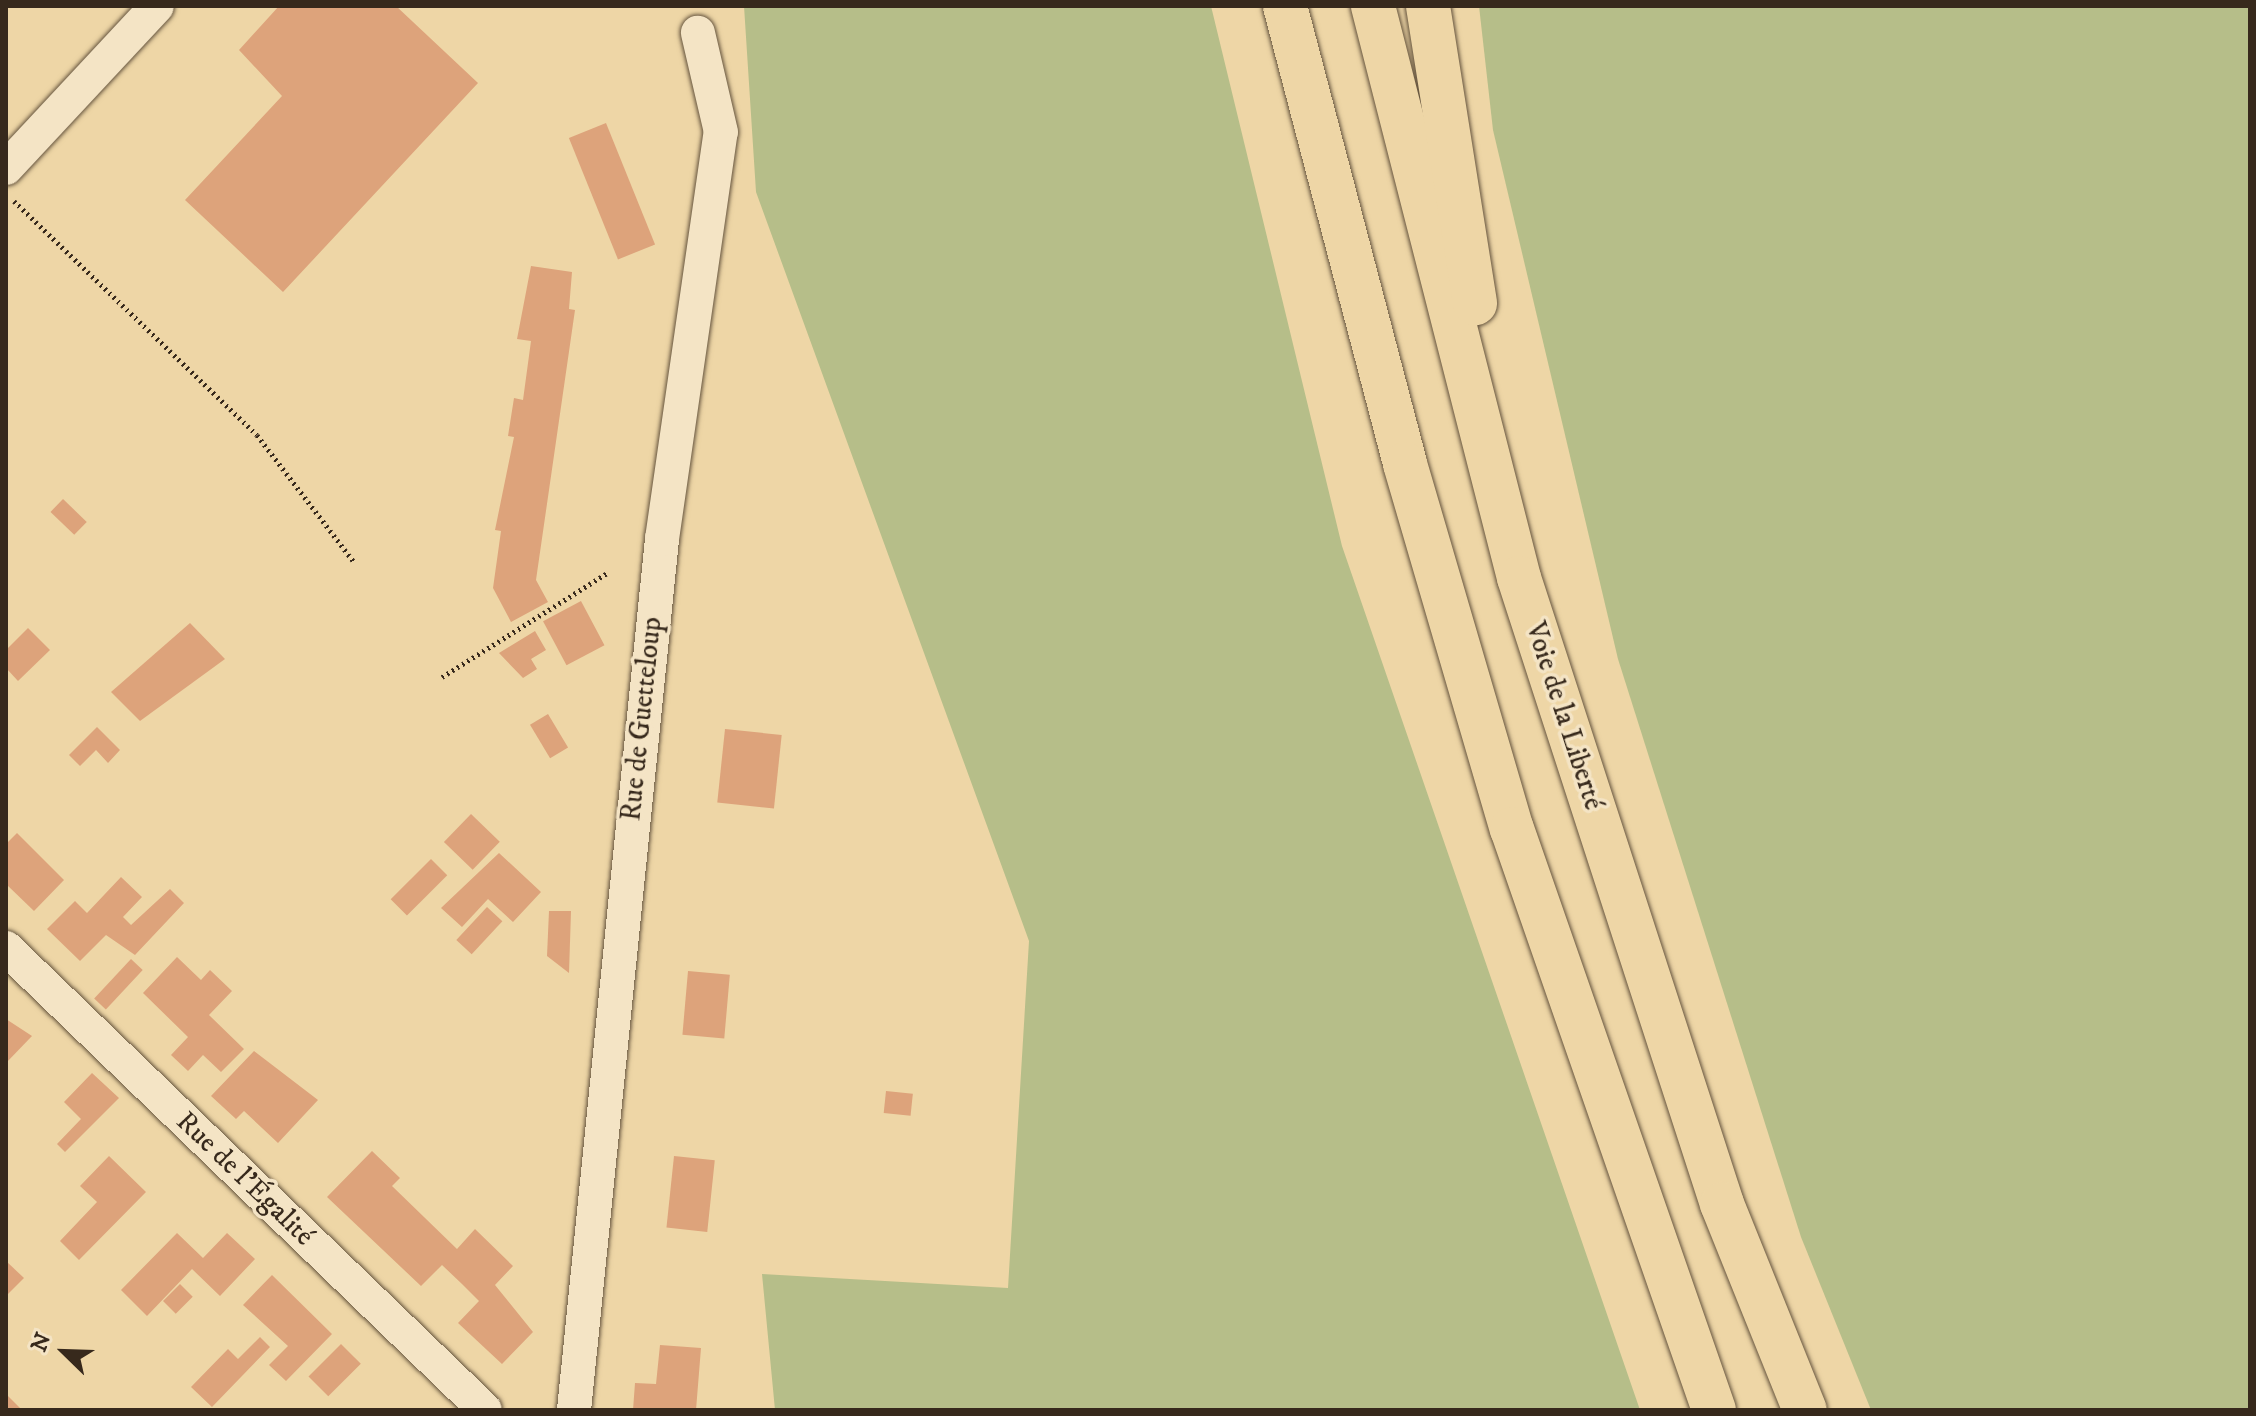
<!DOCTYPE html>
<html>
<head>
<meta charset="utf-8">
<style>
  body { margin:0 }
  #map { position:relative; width:2256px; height:1416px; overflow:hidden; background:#eed6a6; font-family:"IM FELL DW Pica",serif }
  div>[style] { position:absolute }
  .green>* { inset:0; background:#b6be89 }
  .building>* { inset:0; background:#dda37b; transform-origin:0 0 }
  .path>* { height:5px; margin-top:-2.5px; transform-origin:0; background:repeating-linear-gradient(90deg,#37291c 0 2px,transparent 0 6px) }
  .roads { filter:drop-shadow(0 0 2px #65543e) drop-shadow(0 0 2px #65543e) }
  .minor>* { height:34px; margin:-17px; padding:0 17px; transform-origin:17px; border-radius:17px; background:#f4e4c5 }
  .trunk>* { height:44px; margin:-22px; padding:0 22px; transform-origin:22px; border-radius:22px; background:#eed6a6 }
  span { translate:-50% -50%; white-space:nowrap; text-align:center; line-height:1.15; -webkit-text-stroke:7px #f4e4c5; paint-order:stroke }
  .street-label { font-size:28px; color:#37291c }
  .frame { position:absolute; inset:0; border:8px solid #37291c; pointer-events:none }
  .north { position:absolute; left:24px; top:1312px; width:80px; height:80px; -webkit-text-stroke:6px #f4e4c5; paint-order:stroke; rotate:293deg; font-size:22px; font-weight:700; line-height:32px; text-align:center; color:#37291c }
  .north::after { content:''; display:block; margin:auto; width:28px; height:36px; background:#37291c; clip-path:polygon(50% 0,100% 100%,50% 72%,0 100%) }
</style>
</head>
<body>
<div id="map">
  <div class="green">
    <i style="clip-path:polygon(744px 6px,1211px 6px,1342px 546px,1640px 1410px,775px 1410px,762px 1274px,1008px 1288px,1029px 941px,756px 192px)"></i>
    <i style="clip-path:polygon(1479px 6px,2250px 6px,2250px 1410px,1871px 1410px,1801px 1237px,1618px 659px,1493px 130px)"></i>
  </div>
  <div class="building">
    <i style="clip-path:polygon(279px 6px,396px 6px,478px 83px,283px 292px,185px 200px,282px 96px,239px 50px)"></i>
    <i style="left:606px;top:123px;width:131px;height:40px;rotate:68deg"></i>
    <i style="clip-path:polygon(531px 266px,572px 272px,569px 309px,575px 310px,536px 580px,548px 602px,511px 622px,493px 588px,501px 531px,495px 530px,514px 437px,508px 436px,514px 398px,523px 400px,531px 341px,517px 339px)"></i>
    <i style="left:63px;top:499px;width:33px;height:18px;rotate:44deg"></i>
    <i style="left:581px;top:601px;width:50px;height:43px;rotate:62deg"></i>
    <i style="clip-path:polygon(190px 623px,225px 659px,140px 721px,111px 692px)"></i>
    <i style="clip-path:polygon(28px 628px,50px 650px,18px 681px,6px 668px,6px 650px)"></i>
    <i style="clip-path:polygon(535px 631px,546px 650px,531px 659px,537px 669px,523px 678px,499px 653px)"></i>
    <i style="left:548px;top:714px;width:39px;height:21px;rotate:59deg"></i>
    <i style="clip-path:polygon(97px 727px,120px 750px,108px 763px,96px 750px,80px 766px,69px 755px)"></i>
    <i style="left:725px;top:729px;width:57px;height:74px;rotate:6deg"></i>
    <i style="left:471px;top:814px;width:40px;height:39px;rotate:44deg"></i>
    <i style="clip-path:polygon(17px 833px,64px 880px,34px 911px,6px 884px,6px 844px)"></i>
    <i style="clip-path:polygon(499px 853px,541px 892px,513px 922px,488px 899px,462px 927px,441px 908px)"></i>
    <i style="left:431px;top:859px;width:23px;height:57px;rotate:45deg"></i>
    <i style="clip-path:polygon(121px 877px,142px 897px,123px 917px,131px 925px,170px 889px,184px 903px,135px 955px,106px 935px,80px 961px,47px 929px,75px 901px,87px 913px)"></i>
    <i style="left:487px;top:907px;width:21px;height:45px;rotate:43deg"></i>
    <i style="clip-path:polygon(549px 911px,571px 911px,569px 973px,547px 956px)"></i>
    <i style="clip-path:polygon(177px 957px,201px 980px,210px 970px,232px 991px,209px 1015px,244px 1049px,221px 1072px,203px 1055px,188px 1071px,171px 1055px,188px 1037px,143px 993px)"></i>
    <i style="left:131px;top:959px;width:16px;height:54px;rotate:43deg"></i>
    <i style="left:688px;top:971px;width:42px;height:64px;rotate:5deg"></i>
    <i style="clip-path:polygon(6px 1019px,32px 1036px,6px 1063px)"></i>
    <i style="clip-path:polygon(254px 1051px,318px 1100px,278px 1143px,244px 1111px,236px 1119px,211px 1096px)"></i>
    <i style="clip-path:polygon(92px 1073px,119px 1098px,65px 1152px,57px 1144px,81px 1119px,64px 1102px)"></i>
    <i style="left:886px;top:1091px;width:27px;height:22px;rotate:6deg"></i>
    <i style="clip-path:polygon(372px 1151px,400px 1178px,392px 1186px,457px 1249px,475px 1229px,513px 1266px,495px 1285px,533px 1332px,502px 1364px,458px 1323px,479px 1301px,462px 1284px,442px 1265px,421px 1286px,327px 1197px)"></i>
    <i style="clip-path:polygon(109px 1156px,146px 1192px,79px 1260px,60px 1241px,97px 1202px,80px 1186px)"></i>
    <i style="left:674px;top:1156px;width:41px;height:72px;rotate:6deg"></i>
    <i style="clip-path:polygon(177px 1233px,203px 1258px,227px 1233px,255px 1259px,220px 1296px,192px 1269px,147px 1316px,121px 1290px)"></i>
    <i style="clip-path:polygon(6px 1261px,24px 1278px,6px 1296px)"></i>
    <i style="clip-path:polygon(272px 1275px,332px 1334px,286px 1381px,269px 1365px,288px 1346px,243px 1305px)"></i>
    <i style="left:180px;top:1284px;width:18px;height:24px;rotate:45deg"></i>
    <i style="clip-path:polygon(260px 1337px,270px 1347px,212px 1407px,191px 1387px,228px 1349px,238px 1359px)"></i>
    <i style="left:341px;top:1344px;width:28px;height:46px;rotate:45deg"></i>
    <i style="clip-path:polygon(660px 1345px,701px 1348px,696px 1410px,633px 1410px,635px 1383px,656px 1384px)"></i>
    <i style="clip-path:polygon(6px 1394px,22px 1410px,6px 1410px)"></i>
  </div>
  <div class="path">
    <i style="left:14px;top:201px;width:337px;rotate:43.9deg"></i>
    <i style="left:257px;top:435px;width:161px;rotate:52.6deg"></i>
    <i style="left:442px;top:677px;width:195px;rotate:-32.2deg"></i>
  </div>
  <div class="roads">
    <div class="minor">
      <i style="left:6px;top:168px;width:221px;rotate:-47deg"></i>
      <i style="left:6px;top:948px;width:665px;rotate:43.97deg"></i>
      <i style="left:574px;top:1410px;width:875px;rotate:-84.23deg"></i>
      <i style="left:662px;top:539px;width:411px;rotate:-81.8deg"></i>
      <i style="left:721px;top:132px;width:102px;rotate:-103.1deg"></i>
    </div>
    <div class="trunk">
      <i style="left:1285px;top:6px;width:473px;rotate:75.3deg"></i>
      <i style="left:1405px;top:464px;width:380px;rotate:73.7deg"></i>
      <i style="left:1512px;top:829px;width:615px;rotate:70.83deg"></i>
      <i style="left:1373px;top:6px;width:590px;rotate:75.68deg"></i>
      <i style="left:1519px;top:578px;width:658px;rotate:72.03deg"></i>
      <i style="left:1722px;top:1204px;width:222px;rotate:68.1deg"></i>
      <i style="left:1428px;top:6px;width:301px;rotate:81deg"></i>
    </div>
  </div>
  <div class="street-label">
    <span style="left:1564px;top:716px;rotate:72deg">Voie de la Liberté</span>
    <span style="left:642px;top:719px;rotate:-84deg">Rue de Guetteloup</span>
    <span style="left:245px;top:1179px;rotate:44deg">Rue de l'Égalité</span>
  </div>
  <div class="frame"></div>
  <div class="north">N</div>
</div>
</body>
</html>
